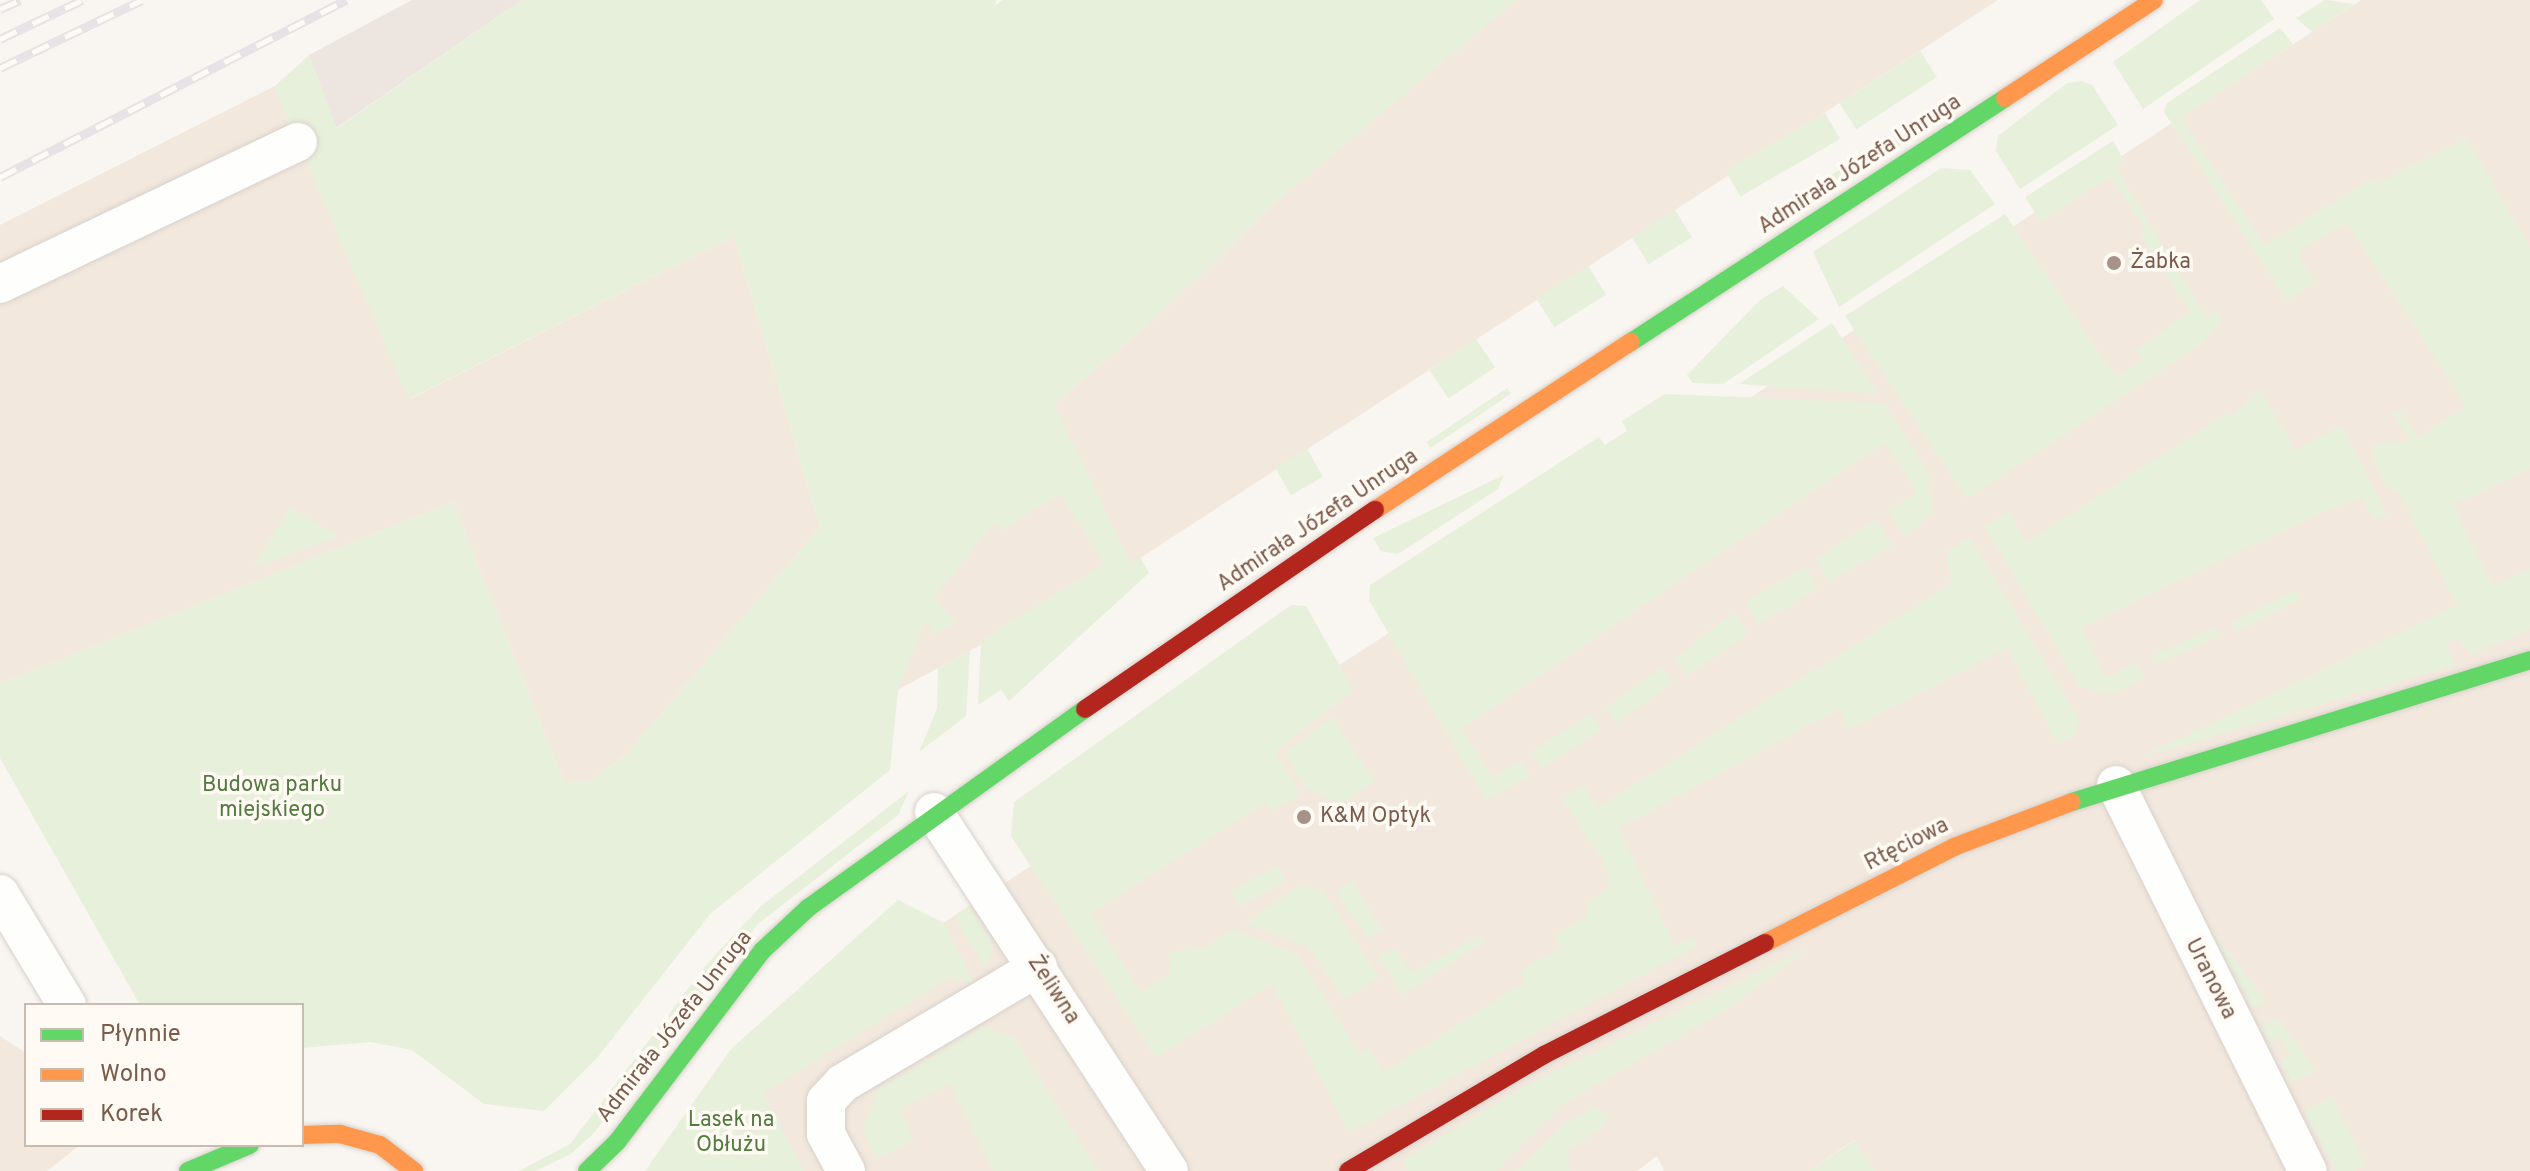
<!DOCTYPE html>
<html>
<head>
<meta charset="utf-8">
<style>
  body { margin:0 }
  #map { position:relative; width:2530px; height:1171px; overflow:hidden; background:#f9f5f0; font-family:Overpass,sans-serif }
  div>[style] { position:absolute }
  .residential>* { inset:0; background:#f2e8de }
  .industrial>* { inset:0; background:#ede5e0 }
  .green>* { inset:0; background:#e7f0db; transform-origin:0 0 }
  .roads { filter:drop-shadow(0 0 2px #d7d1cb) drop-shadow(0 0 2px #d7d1cb) }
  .street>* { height:38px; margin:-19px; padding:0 19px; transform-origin:19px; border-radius:19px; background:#fefefd }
  .fast>* { height:18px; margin:-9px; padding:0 9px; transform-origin:9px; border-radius:9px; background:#63d668 }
  .slow>* { height:18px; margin:-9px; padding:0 9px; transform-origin:9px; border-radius:9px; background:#ff974d }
  .jam>* { height:18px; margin:-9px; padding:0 9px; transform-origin:9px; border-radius:9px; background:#b3261e }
  .rail>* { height:9px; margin-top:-4.5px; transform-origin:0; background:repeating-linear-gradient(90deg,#fffaf3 0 18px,#e6e3e7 0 36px); box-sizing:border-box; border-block:2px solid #e6e3e7 }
  .dots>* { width:22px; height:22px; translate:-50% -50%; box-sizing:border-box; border:4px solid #fffaf3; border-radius:50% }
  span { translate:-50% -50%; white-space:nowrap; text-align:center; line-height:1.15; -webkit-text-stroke:7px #fffaf3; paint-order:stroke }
  .street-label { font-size:22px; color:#7a5c4d }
  .poi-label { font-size:22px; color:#7a5c4d }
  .left { translate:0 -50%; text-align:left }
  .park-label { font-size:22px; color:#537a41 }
  .legend { position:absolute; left:24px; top:1003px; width:280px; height:144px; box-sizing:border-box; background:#fffaf3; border:2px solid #cabbb1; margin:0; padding:10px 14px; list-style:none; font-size:24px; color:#7a5c4d }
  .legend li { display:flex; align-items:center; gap:16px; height:40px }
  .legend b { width:40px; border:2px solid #cabbb1 }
</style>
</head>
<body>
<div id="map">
  <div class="residential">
    <i style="clip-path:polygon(1513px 0,1998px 0,1131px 564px,849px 716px,1054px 404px,1155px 319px,1267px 210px)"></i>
    <i style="clip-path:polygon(2361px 0,2530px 0,2530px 1171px,1875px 1171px,1854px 1140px,1809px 1171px,1664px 1171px,1657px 1156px,1637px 1171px,787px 1171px,739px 1056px)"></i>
    <i style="clip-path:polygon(275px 86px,410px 399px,734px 236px,820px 527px,627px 754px,588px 782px,564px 782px,453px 502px,0 684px,0 225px)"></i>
    <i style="clip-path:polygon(0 1036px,26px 1053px,26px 1145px,80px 1145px,47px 1171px,0 1171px)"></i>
  </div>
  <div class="industrial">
    <i style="clip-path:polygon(412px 0,522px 0,336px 128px,309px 55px)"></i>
  </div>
  <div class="green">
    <i style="clip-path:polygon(522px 0,997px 0,994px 6px,1003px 0,1517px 0,1267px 210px,1155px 319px,1054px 404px,1131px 563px,1140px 557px,1149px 573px,1009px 701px,1001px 690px,978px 705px,981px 640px,1104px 564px,1061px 494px,1001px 531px,996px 521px,934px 598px,957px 622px,934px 635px,926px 620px,898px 690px,890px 770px,711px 913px,597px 1058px,544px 1111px,484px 1104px,412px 1050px,370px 1042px,302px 1048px,302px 1005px,140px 1005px,0 758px,0 684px,453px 502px,564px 782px,588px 782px,627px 754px,820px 527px,734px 236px,409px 399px,274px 87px,309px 55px,337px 128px)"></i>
    <i style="clip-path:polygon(2200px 0,2261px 0,2274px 19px,2143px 109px,2113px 62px)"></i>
    <i style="clip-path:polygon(2325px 0,2354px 4px,2312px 32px,2296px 18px)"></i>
    <i style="clip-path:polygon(2280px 28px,2293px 44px,2181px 118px,2265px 245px,2372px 178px,2376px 184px,2467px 138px,2530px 247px,2530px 469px,2453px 505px,2493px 586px,2530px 569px,2530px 630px,2472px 654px,2457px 639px,2446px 644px,2455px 665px,2139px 758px,2457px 605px,2399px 493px,2387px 488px,2374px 462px,2374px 443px,2410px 441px,2392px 413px,2399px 409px,2419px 438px,2466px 406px,2347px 223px,2297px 252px,2316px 282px,2287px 301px,2164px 112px,2167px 103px)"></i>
    <i style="left:1920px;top:51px;width:31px;height:96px;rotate:57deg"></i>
    <i style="clip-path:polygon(2081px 81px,2092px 85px,2118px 125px,2020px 189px,1996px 151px,1998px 136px,2067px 83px)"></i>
    <i style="left:1952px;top:97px;width:9px;height:95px;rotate:54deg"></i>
    <i style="left:1825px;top:113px;width:30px;height:115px;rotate:60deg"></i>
    <i style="clip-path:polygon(2113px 141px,2124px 161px,2116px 166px,2118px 171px,2207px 317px,2218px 310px,2222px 321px,2204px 342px,1967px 499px,1845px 316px,2005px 214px,2116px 377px,2142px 360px,2136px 350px,2190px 312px,2140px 235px,2146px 230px,2111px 177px,2041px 222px,2025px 197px)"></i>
    <i style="left:1852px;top:162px;width:9px;height:110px;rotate:58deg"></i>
    <i style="clip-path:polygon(1941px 168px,1970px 170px,1995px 204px,1839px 307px,1813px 252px)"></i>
    <i style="left:1675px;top:210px;width:32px;height:51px;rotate:58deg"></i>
    <i style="left:1588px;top:266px;width:34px;height:61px;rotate:58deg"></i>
    <i style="clip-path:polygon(1783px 286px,1819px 319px,1723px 384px,1693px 383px,1687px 375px,1760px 300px)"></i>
    <i style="clip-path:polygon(1832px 323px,1879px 394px,1739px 384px)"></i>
    <i style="left:1476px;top:339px;width:34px;height:56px;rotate:56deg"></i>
    <i style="left:1507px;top:388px;width:7px;height:97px;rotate:56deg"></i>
    <i style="clip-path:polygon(2260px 390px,2296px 451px,2341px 425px,2387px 514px,2373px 521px,2362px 498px,2323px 512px,2082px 627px,2105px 678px,2138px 663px,2145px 678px,2111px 695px,2080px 687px,1984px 526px,2010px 511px,2026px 543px,2228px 412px,2232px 416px)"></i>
    <i style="clip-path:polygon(1665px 394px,1884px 403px,1928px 471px,1933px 512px,1905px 537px,1889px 511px,1917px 492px,1884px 443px,1461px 729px,1493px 778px,1520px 760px,1531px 776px,1486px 801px,1369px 600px,1370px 585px,1599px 437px,1605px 445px,1627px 431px,1622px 421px)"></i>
    <i style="left:1307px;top:449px;width:32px;height:37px;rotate:60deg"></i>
    <i style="clip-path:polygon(1504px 475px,1498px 489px,1398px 554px,1381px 551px,1373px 538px)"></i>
    <i style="clip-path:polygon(290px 507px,339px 536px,253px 568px)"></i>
    <i style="clip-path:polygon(1876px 519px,1892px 545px,1829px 582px,1816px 559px)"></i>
    <i style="clip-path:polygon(1970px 537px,2080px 721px,2073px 737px,2058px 745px,2007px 648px,1849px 730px,1839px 709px,1619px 828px,1675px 946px,1693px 937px,1697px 946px,1349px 1133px,1272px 984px,1156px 1058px,1011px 836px,1014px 802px,1291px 605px,1306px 606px,1354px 691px,1274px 752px,1301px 793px,1273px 811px,1266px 802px,1091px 914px,1141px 992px,1170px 973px,1169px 952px,1204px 948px,1232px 929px,1297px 954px,1360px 1054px,1368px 1048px,1385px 1072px,1525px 981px,1520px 971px,1561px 947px,1555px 935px,1589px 916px,1586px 905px,1610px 886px,1608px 870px,1563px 799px,1583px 785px,1597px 808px,1952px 583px,1946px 553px)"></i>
    <i style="left:1805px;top:566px;width:26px;height:70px;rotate:59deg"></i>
    <i style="left:2295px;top:590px;width:11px;height:72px;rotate:63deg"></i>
    <i style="clip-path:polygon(1734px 612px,1748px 634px,1687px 676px,1675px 659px)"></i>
    <i style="left:2216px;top:627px;width:10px;height:72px;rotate:66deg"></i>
    <i style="clip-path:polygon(970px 651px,966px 716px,919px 752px,937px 709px,938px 668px)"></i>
    <i style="left:1663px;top:667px;width:19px;height:71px;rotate:55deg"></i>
    <i style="left:1591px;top:713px;width:20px;height:71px;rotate:57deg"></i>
    <i style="clip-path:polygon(1332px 717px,1375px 781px,1341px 804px,1307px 789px,1285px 754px)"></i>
    <i style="clip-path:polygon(909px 791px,898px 815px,758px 924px,593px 1134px,571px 1154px,535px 1171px,519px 1171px,570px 1144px,707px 964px,761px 906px)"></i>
    <i style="left:1278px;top:865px;width:18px;height:54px;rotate:61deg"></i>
    <i style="clip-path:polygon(1352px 880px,1383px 930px,1369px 938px,1336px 893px)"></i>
    <i style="clip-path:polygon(1300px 885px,1323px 891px,1379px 977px,1345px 999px,1307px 946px,1245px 923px)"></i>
    <i style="clip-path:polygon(898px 900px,944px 923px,974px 983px,951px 977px,764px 1093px,804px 1171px,645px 1171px,731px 1049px)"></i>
    <i style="clip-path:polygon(969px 906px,993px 945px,987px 970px,958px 924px,957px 914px)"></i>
    <i style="clip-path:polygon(2210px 927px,2267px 1002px,2253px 1009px)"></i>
    <i style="clip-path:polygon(1481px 935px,1484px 942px,1403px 995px,1377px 955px,1396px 949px,1412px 972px)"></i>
    <i style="clip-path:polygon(1814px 945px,1733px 1006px,1562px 1105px,1496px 1171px,1407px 1171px,1402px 1161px,1523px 1087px)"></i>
    <i style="clip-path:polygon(2278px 1017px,2316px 1071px,2291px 1083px,2281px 1062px,2290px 1056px,2281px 1038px,2269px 1042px,2262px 1025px)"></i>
    <i style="clip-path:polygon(982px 1027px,1014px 1037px,1098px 1171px,993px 1171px,950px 1084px,900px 1109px,914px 1140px,876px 1159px,863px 1130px,878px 1090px)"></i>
    <i style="clip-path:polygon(2332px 1097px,2366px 1165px,2354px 1171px,2336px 1171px,2305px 1111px)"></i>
    <i style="clip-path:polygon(1593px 1107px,1609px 1114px,1605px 1125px,1568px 1150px,1569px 1171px,1516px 1171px,1564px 1125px)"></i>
    <i style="clip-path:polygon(1855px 1140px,1875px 1171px,1809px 1171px,1827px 1159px)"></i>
  </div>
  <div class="roads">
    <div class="street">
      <i style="left:0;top:284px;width:330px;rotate:-25.5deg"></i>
      <i style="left:2116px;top:785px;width:431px;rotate:63.6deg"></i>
      <i style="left:934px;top:812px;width:429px;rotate:56.8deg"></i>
      <i style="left:0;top:894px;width:130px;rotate:58.9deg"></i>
      <i style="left:846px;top:1171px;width:42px;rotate:-118.4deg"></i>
      <i style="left:826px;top:1134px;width:33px;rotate:-90deg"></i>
      <i style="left:826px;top:1101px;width:25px;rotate:-47deg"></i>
      <i style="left:843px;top:1083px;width:227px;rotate:-30.7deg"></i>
    </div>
    <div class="fast">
      <i style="left:1631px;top:342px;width:447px;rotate:-33.1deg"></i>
      <i style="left:2072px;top:802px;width:480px;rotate:-17.2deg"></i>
      <i style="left:188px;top:1171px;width:67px;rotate:-22.8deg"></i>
      <i style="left:587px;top:1171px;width:42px;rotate:-44deg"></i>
      <i style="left:617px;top:1142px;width:240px;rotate:-52.8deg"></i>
      <i style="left:762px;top:951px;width:63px;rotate:-43.1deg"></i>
      <i style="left:808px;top:908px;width:341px;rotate:-35.7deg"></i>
    </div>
    <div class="slow">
      <i style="left:2005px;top:98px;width:178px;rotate:-33.3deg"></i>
      <i style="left:1375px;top:510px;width:306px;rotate:-33.3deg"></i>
      <i style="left:1765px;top:943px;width:212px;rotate:-26.9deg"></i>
      <i style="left:1954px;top:847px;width:126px;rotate:-20.9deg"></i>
      <i style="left:302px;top:1135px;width:38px;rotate:-2deg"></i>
      <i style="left:340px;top:1134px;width:41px;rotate:15.4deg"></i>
      <i style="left:380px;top:1145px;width:43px;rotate:37.4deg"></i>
    </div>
    <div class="jam">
      <i style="left:1085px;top:709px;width:352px;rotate:-34.5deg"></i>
      <i style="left:1348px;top:1171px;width:228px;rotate:-30.6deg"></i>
      <i style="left:1544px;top:1055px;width:248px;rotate:-26.9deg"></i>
    </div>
  </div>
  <div class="rail">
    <i style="left:0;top:9px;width:22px;rotate:-24deg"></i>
    <i style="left:0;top:39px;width:91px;rotate:-25.4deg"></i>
    <i style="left:0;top:68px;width:157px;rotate:-25.6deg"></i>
    <i style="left:0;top:177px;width:389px;rotate:-27.1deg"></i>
  </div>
  <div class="dots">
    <i style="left:2114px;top:263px;background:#a69286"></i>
    <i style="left:1304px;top:817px;background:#a69286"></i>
  </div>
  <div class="street-label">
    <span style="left:1860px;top:165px;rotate:-33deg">Admirała Józefa Unruga</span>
    <span style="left:1318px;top:521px;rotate:-34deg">Admirała Józefa Unruga</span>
    <span style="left:1907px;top:845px;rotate:-27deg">Rtęciowa</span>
    <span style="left:2210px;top:979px;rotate:63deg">Uranowa</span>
    <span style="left:1053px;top:990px;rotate:57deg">Żeliwna</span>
    <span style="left:675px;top:1027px;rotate:-52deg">Admirała Józefa Unruga</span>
  </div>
  <div class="poi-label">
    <span class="left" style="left:2130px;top:263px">Żabka</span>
    <span class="left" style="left:1320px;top:817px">K&amp;M Optyk</span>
  </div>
  <div class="park-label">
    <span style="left:272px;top:798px">Budowa parku<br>miejskiego</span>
    <span style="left:731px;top:1133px">Lasek na<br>Obłużu</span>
  </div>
  <ul class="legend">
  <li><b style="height:10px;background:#63d668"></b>Płynnie</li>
  <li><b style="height:10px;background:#ff974d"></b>Wolno</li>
  <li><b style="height:10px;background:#b3261e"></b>Korek</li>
  </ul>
</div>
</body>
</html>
